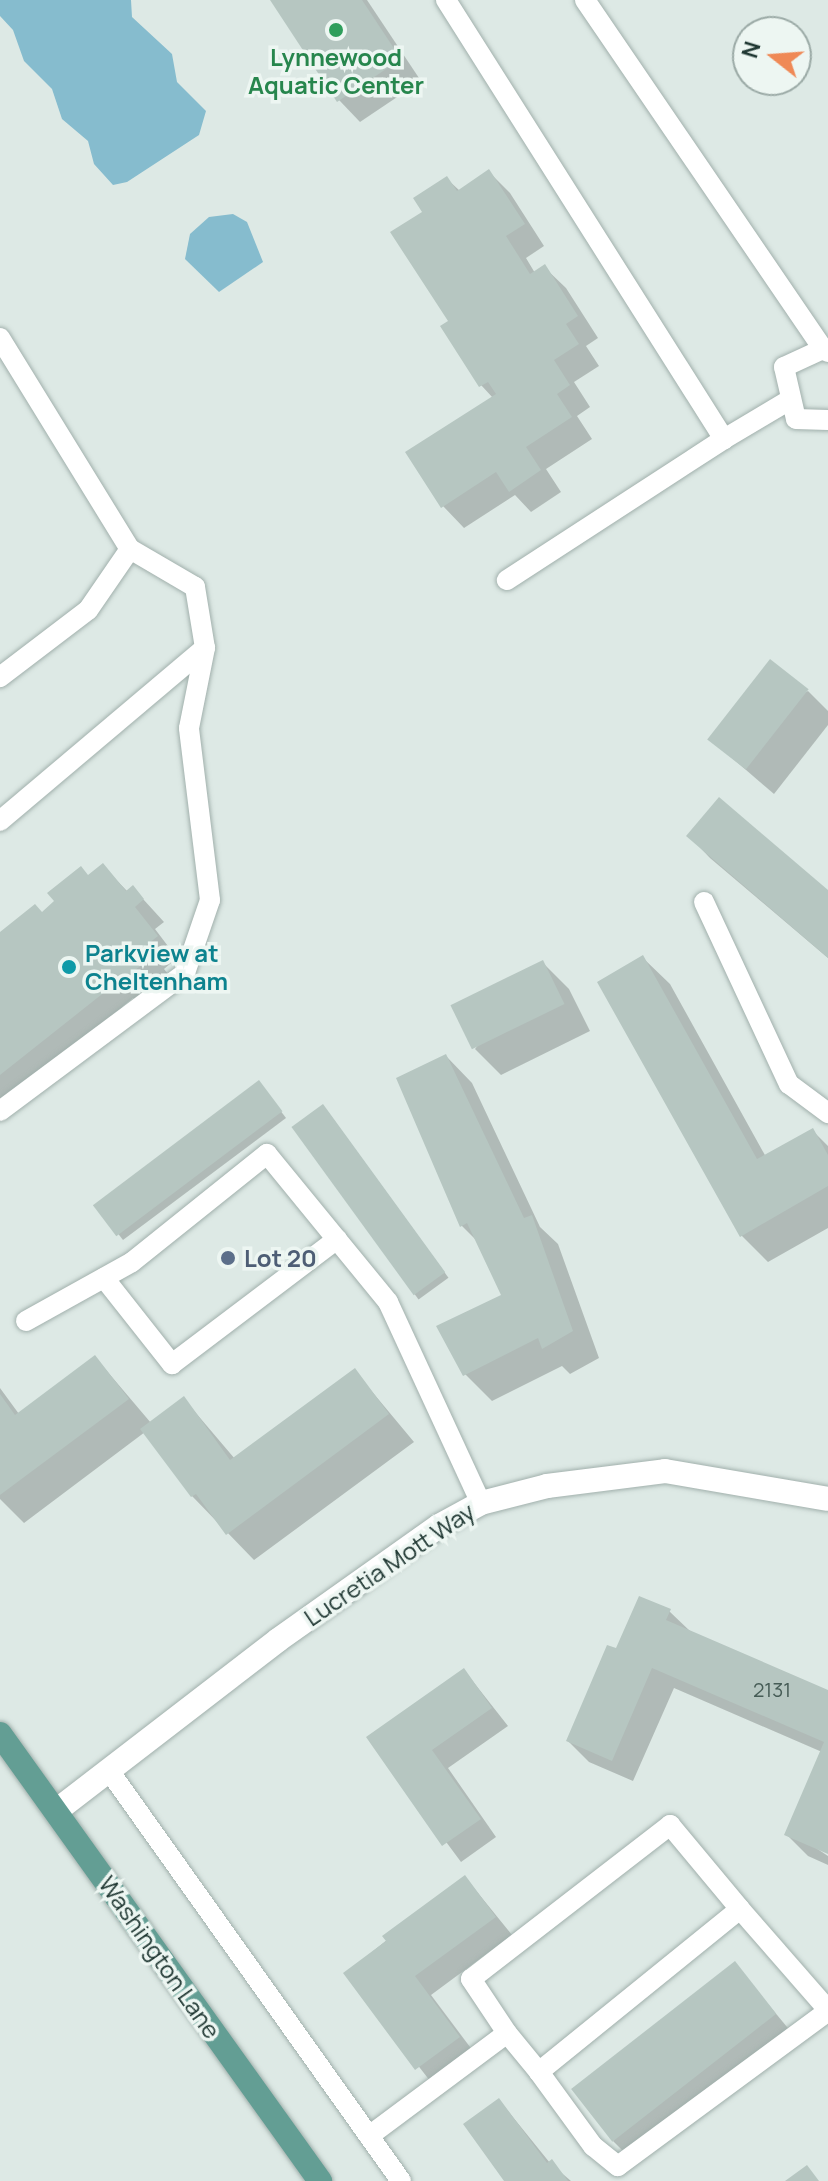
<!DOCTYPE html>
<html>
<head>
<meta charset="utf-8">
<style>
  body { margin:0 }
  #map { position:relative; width:828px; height:2181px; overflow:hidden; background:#dde9e5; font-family:Manrope,sans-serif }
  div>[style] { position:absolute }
  .water>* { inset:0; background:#86bcce }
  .shadow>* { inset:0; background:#0003; transform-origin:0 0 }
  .building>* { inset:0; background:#b6c6c1; transform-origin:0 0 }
  .roads { filter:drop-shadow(0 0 2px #a1b0ac) drop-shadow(0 0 2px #a1b0ac) }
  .service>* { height:20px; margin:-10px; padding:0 10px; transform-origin:10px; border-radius:10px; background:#fff }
  .minor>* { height:24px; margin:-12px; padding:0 12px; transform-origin:12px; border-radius:12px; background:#fff }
  .primary>* { height:24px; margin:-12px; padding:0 12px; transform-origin:12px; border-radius:12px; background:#639e94 }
  .dots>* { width:22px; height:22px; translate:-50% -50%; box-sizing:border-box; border:4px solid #edf6f2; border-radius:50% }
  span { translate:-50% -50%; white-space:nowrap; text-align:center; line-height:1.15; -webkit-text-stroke:7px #edf6f2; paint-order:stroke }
  .number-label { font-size:20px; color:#465c56 }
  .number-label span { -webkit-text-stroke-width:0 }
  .leisure-label { font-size:24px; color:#27864d; font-weight:700 }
  .culture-label { font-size:24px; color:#0d838f; font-weight:700 }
  .left { translate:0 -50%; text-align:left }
  .service-label { font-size:24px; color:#4e5e75; font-weight:700 }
  .street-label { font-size:24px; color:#203833 }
  .north { position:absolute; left:732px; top:16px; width:80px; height:80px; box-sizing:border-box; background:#edf6f2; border:2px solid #9baaa6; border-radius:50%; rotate:287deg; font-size:22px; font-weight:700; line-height:32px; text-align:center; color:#203833 }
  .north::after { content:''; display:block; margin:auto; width:28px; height:36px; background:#ef8956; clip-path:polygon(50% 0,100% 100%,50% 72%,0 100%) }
</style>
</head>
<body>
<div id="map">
  <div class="water">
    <i style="clip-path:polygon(0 0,131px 0,132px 17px,172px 54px,177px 82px,206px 111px,199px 135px,127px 182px,113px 185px,94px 164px,88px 141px,62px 119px,52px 89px,24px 61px,13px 30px,0 16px)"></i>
    <i style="clip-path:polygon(233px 214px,247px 222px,263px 262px,219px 292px,185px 259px,190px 234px,209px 217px)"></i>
  </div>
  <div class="shadow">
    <i style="clip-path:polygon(272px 0,367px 0,421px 81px,360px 122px,339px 100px)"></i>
    <i style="clip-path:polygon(489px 172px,510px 193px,544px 246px,526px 258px,535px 273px,544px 267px,566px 288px,598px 338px,586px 346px,599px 366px,574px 382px,590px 407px,577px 416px,592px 439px,546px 469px,561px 492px,531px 512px,515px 495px,464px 528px,443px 506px,493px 398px,481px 385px,450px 321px,424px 212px,447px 179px,460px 191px)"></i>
    <i style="clip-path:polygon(808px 691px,828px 711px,828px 725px,774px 794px,710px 739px)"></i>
    <i style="clip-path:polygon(689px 836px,828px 893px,828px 958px,710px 858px)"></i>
    <i style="clip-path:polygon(103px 866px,128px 892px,133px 888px,164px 922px,155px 929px,177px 958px,164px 969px,172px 979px,140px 1004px,133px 998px,122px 1007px,126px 1013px,0 1113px,0 935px,42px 914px)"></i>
    <i style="clip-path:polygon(643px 958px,670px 984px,766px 1157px,813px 1131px,828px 1146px,828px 1228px,768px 1262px,741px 1235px)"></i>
    <i style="clip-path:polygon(543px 963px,569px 989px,590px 1031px,501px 1075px,475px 1049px)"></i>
    <i style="clip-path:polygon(446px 1056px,472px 1083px,540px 1227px,558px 1244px,599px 1358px,570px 1374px,562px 1366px,492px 1401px,465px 1374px,504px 1296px,478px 1242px,462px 1226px)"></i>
    <i style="clip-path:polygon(264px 1089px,286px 1118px,123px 1240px,96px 1205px)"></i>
    <i style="left:328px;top:1112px;width:205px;height:37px;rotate:54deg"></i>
    <i style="clip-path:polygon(95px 1357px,151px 1423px,184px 1399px,235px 1459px,354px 1370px,414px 1442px,254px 1560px,192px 1496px,145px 1432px,24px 1523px,0 1499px,0 1388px,19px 1414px)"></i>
    <i style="clip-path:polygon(669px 1611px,691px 1632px,828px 1692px,828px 1852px,810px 1844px,828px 1856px,828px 1865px,808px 1856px,787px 1835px,822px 1752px,674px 1688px,633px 1781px,589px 1762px,568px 1741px,617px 1651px)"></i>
    <i style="clip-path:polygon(464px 1670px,508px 1726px,448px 1768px,496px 1837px,461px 1862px,369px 1738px)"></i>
    <i style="clip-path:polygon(465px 1877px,512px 1935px,431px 1995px,476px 2055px,434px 2086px,346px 1973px)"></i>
    <i style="clip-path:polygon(735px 1964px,792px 2033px,630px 2158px,613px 2141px)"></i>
    <i style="clip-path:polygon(499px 2100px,550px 2163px,571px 2181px,507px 2181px)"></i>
  </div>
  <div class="building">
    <i style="clip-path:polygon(270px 0,362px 0,401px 59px,337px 102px)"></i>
    <i style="clip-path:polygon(489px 169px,525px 224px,506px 236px,530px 274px,545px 264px,578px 316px,566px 324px,579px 344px,554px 360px,570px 385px,557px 394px,572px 417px,526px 447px,541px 470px,509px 492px,496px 472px,441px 508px,405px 452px,496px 394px,488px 382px,479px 387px,440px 326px,448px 321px,390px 232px,422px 212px,413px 198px,447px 176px,457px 191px)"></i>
    <i style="left:770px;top:659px;width:49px;height:102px;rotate:38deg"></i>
    <i style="clip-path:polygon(719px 797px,828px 890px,828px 958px,686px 836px)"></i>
    <i style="clip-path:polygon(103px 863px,126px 891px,133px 885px,144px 899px,135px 907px,158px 936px,144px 947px,152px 957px,117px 984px,111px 977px,102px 985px,106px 991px,0 1075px,0 932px,35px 904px,42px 912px,54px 901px,47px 893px,81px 866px,88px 875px)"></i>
    <i style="clip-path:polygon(643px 955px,757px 1159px,813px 1128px,828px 1155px,828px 1186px,740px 1237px,597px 982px)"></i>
    <i style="left:543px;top:960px;width:49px;height:103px;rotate:64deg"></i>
    <i style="clip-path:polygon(446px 1054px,524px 1218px,532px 1215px,573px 1331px,542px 1349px,538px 1338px,463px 1376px,436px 1326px,501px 1295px,467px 1223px,460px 1227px,396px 1078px)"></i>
    <i style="left:259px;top:1080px;width:39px;height:208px;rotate:53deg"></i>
    <i style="left:323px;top:1104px;width:208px;height:39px;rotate:54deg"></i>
    <i style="clip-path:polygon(95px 1355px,129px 1399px,0 1495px,0 1394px,15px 1415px)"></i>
    <i style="clip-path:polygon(355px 1368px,389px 1414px,226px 1535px,196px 1494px,191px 1497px,140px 1429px,184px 1396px,230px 1460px)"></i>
    <i style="clip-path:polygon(639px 1596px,671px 1609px,666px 1620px,828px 1690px,828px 1854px,784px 1835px,824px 1742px,652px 1668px,612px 1761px,566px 1741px,607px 1645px,616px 1648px)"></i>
    <i style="clip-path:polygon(464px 1668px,492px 1708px,432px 1750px,481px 1819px,442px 1846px,366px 1737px)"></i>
    <i style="clip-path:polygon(465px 1875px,496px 1917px,415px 1976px,460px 2037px,415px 2070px,343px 1973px,386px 1941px,382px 1936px)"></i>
    <i style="left:735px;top:1961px;width:67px;height:208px;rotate:52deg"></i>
    <i style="clip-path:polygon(499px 2098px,547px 2163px,552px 2159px,568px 2181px,504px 2181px,463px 2124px)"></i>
    <i style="clip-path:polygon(807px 2165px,819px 2181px,785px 2181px)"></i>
  </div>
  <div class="roads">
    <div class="service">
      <i style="left:446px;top:0;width:520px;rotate:57.66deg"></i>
      <i style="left:724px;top:439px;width:259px;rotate:147deg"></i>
      <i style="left:585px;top:0;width:422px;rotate:55.7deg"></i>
      <i style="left:0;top:338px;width:248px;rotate:58.4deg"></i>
      <i style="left:130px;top:549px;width:74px;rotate:124.5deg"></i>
      <i style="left:88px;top:610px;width:111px;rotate:142.7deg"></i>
      <i style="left:828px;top:352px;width:6px;rotate:-149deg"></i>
      <i style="left:823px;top:349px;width:43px;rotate:155.2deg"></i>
      <i style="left:784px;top:367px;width:53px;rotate:77deg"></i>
      <i style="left:796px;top:419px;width:32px;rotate:2deg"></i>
      <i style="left:724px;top:439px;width:78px;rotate:-30.8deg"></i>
      <i style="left:0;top:821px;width:268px;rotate:-40.2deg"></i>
      <i style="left:205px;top:648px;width:62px;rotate:-99.3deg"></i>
      <i style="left:195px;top:587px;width:75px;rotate:-149.7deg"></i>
      <i style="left:704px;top:902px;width:201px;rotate:65deg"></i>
      <i style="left:789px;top:1084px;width:49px;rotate:36.6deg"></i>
      <i style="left:0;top:1111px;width:231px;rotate:-36.7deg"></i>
      <i style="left:185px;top:973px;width:77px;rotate:-71.1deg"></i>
      <i style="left:210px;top:900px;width:173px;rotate:-97deg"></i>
      <i style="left:189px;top:728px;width:82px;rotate:-78.7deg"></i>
      <i style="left:104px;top:1278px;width:110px;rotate:51.7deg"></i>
      <i style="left:172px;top:1364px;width:207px;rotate:-37.1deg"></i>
      <i style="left:26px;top:1321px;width:121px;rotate:-29.1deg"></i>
      <i style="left:132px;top:1262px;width:173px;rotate:-38.7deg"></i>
      <i style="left:267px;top:1154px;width:191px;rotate:50.7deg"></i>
      <i style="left:388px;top:1302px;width:221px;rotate:65.2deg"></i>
      <i style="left:110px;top:1772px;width:502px;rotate:54.57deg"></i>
      <i style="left:740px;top:1909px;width:134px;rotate:48.9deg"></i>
      <i style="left:539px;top:2072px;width:92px;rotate:53.9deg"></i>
      <i style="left:593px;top:2146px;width:32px;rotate:39deg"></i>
      <i style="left:618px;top:2166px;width:261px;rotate:-36.4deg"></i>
      <i style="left:369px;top:2136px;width:172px;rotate:-36.7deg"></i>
      <i style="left:507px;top:2033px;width:65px;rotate:-123.7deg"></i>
      <i style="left:471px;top:1979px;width:252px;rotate:-37.7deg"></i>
      <i style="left:670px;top:1825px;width:109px;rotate:50.2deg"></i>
      <i style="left:740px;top:1909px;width:259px;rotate:141deg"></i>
      <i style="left:539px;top:2072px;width:50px;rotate:-129.4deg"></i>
    </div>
    <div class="minor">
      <i style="left:56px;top:1811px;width:280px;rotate:-37.6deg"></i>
      <i style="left:278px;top:1640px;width:197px;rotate:-35.3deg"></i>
      <i style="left:439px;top:1526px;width:48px;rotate:-28.7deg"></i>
      <i style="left:481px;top:1503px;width:68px;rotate:-14.4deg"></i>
      <i style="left:547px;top:1486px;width:119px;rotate:-7.2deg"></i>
      <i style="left:665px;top:1471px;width:165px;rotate:9.7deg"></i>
    </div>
    <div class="primary">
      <i style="left:0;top:1734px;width:550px;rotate:54.4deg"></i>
    </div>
  </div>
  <div class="dots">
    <i style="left:336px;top:30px;background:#2e9e5b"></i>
    <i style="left:69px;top:967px;background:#0f9aa8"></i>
    <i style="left:228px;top:1258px;background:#5c6f8a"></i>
  </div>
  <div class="number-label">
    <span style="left:772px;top:1689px">2131</span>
  </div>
  <div class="leisure-label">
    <span style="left:336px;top:71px">Lynnewood<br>Aquatic Center</span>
  </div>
  <div class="culture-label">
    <span class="left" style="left:85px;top:967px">Parkview at<br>Cheltenham</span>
  </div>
  <div class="service-label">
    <span class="left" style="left:244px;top:1258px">Lot 20</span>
  </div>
  <div class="street-label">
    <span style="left:389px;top:1564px;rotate:-34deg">Lucretia Mott Way</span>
    <span style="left:160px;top:1957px;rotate:55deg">Washington Lane</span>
  </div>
  <div class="north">N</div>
</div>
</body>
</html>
